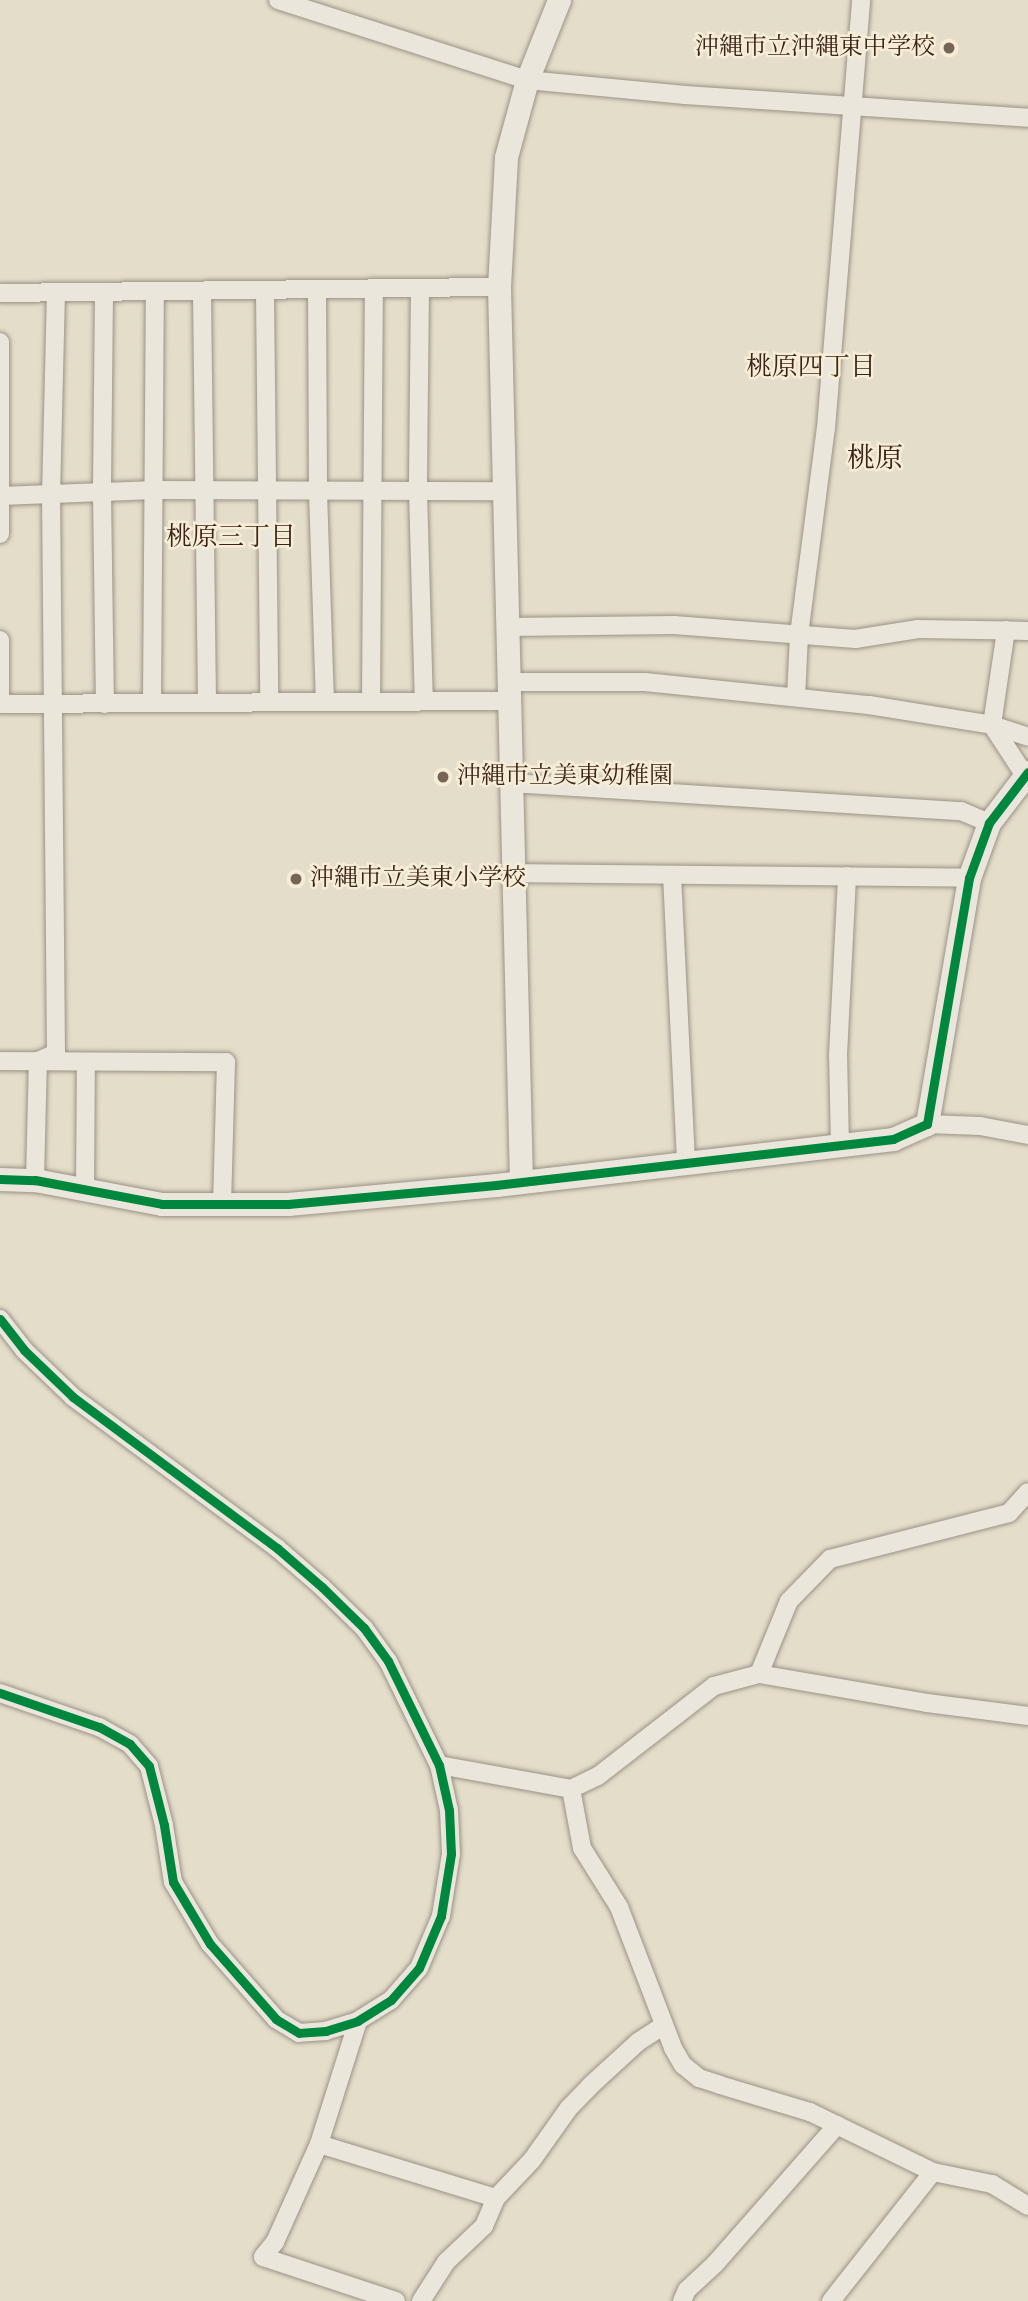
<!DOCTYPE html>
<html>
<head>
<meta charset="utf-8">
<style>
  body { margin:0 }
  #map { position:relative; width:1028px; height:2301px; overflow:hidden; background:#e4ddc9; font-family:"IM FELL DW Pica","Noto Serif JP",serif }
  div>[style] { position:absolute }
  .roads { filter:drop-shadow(0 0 2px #9a9286) drop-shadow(0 0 2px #9a9286) }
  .minor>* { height:18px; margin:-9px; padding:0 9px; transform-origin:9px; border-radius:9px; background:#eae6dc }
  .tertiary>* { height:23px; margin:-11.5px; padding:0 11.5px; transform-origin:11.5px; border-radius:11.5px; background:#eae6dc }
  .cycleway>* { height:9px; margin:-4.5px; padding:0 4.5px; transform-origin:4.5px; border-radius:4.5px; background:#00873e }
  .dots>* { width:19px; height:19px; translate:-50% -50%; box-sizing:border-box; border:4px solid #f5edd5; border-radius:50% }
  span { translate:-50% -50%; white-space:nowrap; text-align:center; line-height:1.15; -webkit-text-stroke:5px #f5edd5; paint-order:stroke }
  .poi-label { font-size:24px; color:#3e2319 }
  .right { translate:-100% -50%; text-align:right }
  .left { translate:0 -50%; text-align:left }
  .neighbourhood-label { font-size:26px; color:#3e2319 }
  .quarter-label { font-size:28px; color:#3e2319 }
</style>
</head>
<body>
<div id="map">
  <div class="roads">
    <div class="minor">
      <i style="left:278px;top:0;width:262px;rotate:17.8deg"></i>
      <i style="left:527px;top:80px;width:159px;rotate:5.4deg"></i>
      <i style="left:685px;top:95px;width:344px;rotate:3.8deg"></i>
      <i style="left:420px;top:289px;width:202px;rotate:90.6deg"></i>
      <i style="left:418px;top:491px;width:210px;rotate:88.4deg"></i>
      <i style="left:317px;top:291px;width:201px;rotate:89.7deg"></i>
      <i style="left:318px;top:492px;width:210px;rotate:88.1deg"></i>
      <i style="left:265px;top:292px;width:410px;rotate:89.4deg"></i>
      <i style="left:0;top:293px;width:499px;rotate:-0.7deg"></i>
      <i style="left:202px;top:293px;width:410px;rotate:89.3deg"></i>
      <i style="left:104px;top:295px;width:198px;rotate:90.6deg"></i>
      <i style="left:102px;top:493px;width:211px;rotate:89.2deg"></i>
      <i style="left:0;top:342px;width:192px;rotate:90deg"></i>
      <i style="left:0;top:496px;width:155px;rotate:-2.2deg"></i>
      <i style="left:155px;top:490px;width:350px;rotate:0.2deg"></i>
      <i style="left:507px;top:627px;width:167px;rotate:-0.7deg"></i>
      <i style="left:674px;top:625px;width:182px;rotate:4.4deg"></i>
      <i style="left:855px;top:639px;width:64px;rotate:-9deg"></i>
      <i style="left:918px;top:629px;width:110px;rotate:1deg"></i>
      <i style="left:1006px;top:630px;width:96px;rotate:98.4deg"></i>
      <i style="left:992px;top:725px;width:38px;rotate:18deg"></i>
      <i style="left:0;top:640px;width:64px;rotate:90deg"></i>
      <i style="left:508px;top:682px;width:137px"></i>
      <i style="left:645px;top:682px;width:225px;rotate:5.9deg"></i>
      <i style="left:869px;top:705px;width:125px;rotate:9.2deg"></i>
      <i style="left:992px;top:725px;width:59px;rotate:56.9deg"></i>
      <i style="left:796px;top:697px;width:62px;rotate:-87.2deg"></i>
      <i style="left:799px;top:635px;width:209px;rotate:-82.6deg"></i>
      <i style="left:826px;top:428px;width:429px;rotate:-85.3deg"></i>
      <i style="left:371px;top:702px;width:412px;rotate:-89.6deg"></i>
      <i style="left:152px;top:703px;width:409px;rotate:-89.6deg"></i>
      <i style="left:0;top:704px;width:508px;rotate:-0.34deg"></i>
      <i style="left:511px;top:783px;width:451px;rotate:3.6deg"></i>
      <i style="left:961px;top:811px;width:30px;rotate:23deg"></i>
      <i style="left:514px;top:873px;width:455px;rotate:0.6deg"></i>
      <i style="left:672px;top:875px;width:287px;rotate:87.2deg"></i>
      <i style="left:0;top:1061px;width:226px;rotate:0.3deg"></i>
      <i style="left:226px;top:1062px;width:143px;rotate:91.6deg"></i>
      <i style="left:927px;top:1124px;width:53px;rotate:2.2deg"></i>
      <i style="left:980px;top:1126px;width:49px;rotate:10.6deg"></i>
      <i style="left:840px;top:1147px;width:92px;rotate:-91.2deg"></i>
      <i style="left:838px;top:1055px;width:179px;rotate:-87.1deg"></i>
      <i style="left:35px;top:1180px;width:119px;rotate:-88.6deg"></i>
      <i style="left:38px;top:1061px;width:20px;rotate:-24deg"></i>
      <i style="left:56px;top:1053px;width:557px;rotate:-90.51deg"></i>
      <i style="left:51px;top:496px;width:201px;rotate:-88.6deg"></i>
      <i style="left:85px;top:1191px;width:129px;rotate:-89.6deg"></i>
      <i style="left:0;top:1319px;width:39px;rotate:52deg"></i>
      <i style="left:24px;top:1350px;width:68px;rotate:43.8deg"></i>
      <i style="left:73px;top:1397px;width:254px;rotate:36.5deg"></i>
      <i style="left:277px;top:1548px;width:60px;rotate:40.9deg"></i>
      <i style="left:322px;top:1587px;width:59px;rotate:44.3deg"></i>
      <i style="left:364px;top:1628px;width:41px;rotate:54deg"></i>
      <i style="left:388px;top:1661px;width:116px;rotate:63.9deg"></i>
      <i style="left:439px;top:1765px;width:46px;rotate:77.5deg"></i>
      <i style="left:449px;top:1810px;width:44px;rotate:87.4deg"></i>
      <i style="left:451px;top:1854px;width:63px;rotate:99.2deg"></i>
      <i style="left:441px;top:1916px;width:56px;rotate:112.9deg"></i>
      <i style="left:419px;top:1968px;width:43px;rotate:131.2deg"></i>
      <i style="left:391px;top:2000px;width:39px;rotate:148deg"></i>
      <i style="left:358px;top:2021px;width:34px;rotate:163deg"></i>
      <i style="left:326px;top:2031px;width:27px;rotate:176deg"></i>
      <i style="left:299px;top:2033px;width:27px;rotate:-149deg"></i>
      <i style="left:276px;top:2019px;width:100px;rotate:-131.3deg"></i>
      <i style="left:210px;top:1944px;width:72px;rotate:-120.8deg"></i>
      <i style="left:173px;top:1882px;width:58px;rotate:-99deg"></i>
      <i style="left:164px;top:1825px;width:61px;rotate:-104.3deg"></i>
      <i style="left:149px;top:1766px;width:29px;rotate:-131deg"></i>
      <i style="left:130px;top:1744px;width:35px;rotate:-151deg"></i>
      <i style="left:99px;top:1727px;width:105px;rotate:-161deg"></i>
      <i style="left:759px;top:1674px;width:79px;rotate:-67.7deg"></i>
      <i style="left:789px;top:1601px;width:59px;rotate:-45.7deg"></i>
      <i style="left:830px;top:1559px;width:185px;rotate:-14.4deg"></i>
      <i style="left:1009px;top:1513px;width:28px;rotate:-48deg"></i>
      <i style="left:439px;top:1765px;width:134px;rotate:10.3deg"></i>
      <i style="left:571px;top:1789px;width:30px;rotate:-26deg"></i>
      <i style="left:598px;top:1776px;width:147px;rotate:-37.8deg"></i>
      <i style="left:714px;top:1686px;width:47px;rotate:-14.9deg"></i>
      <i style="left:759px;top:1674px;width:170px;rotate:9.8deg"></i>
      <i style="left:927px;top:1703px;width:102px;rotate:7.3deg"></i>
      <i style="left:571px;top:1789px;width:60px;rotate:79.4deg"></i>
      <i style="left:582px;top:1848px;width:70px;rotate:57.9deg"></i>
      <i style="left:619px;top:1907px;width:151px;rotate:69deg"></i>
      <i style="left:673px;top:2048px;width:20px;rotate:60deg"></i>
      <i style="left:683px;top:2065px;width:21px;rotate:39deg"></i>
      <i style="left:699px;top:2078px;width:22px;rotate:18deg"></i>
      <i style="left:720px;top:2085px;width:94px;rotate:16.7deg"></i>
      <i style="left:810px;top:2112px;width:137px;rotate:26deg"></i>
      <i style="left:933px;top:2172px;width:60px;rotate:11.5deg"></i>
      <i style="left:992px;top:2184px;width:42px;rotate:31.4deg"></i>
      <i style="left:358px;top:2021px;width:129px;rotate:107.6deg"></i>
      <i style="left:319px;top:2144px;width:107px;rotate:114.2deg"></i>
      <i style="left:275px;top:2242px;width:19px;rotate:129deg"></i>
      <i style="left:263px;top:2257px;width:140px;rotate:18.3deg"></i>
      <i style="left:319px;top:2144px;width:185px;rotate:17deg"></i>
      <i style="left:496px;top:2198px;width:52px;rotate:-46.5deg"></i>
      <i style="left:532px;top:2160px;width:64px;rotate:-54.6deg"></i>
      <i style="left:569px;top:2108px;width:30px;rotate:-46deg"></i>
      <i style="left:590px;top:2086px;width:65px;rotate:-42.5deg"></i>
      <i style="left:638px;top:2042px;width:31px;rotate:-33deg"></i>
      <i style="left:421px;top:2301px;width:46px;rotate:-57.3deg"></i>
      <i style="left:446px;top:2262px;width:52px;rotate:-43.5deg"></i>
      <i style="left:484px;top:2226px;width:30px;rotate:-67deg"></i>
      <i style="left:682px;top:2301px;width:12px;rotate:-66deg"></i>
      <i style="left:687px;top:2290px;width:38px;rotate:-43deg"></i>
      <i style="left:715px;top:2264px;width:185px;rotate:-48.7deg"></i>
      <i style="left:831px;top:2301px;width:164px;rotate:-51.7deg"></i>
    </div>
    <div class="tertiary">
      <i style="left:0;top:1179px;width:35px;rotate:2deg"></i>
      <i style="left:35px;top:1180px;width:129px;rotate:10.7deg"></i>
      <i style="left:162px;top:1204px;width:126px"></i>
      <i style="left:288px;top:1204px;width:209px;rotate:-5.2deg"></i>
      <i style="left:496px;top:1185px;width:400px;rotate:-6.6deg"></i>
      <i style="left:893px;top:1139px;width:37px;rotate:-24deg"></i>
      <i style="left:927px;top:1124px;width:250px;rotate:-80.3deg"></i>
      <i style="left:969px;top:878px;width:59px;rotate:-70deg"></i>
      <i style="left:989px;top:823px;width:64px;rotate:-52.6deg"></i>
      <i style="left:521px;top:1181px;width:894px;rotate:-91.41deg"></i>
      <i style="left:499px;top:287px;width:130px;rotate:-86.9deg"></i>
      <i style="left:506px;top:157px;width:80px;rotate:-74.7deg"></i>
      <i style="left:527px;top:80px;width:86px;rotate:-68.2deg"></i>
    </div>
  </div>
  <div class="cycleway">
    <i style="left:0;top:1179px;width:35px;rotate:2deg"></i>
    <i style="left:35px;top:1180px;width:129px;rotate:10.7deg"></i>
    <i style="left:162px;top:1204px;width:126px"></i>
    <i style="left:288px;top:1204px;width:209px;rotate:-5.2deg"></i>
    <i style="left:496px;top:1185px;width:400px;rotate:-6.6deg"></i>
    <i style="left:893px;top:1139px;width:37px;rotate:-24deg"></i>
    <i style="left:927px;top:1124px;width:250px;rotate:-80.3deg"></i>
    <i style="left:969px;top:878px;width:59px;rotate:-70deg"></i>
    <i style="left:989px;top:823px;width:64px;rotate:-52.6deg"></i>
    <i style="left:0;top:1319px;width:39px;rotate:52deg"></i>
    <i style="left:24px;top:1350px;width:68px;rotate:43.8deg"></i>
    <i style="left:73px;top:1397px;width:254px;rotate:36.5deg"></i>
    <i style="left:277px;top:1548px;width:60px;rotate:40.9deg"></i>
    <i style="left:322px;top:1587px;width:59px;rotate:44.3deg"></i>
    <i style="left:364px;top:1628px;width:41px;rotate:54deg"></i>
    <i style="left:388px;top:1661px;width:116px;rotate:63.9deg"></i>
    <i style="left:439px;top:1765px;width:46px;rotate:77.5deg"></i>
    <i style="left:449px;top:1810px;width:44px;rotate:87.4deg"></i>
    <i style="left:451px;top:1854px;width:63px;rotate:99.2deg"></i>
    <i style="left:441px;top:1916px;width:56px;rotate:112.9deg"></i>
    <i style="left:419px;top:1968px;width:43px;rotate:131.2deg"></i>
    <i style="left:391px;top:2000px;width:39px;rotate:148deg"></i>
    <i style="left:358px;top:2021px;width:34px;rotate:163deg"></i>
    <i style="left:326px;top:2031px;width:27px;rotate:176deg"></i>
    <i style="left:299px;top:2033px;width:27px;rotate:-149deg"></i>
    <i style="left:276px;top:2019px;width:100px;rotate:-131.3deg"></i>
    <i style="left:210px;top:1944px;width:72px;rotate:-120.8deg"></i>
    <i style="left:173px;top:1882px;width:58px;rotate:-99deg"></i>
    <i style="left:164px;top:1825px;width:61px;rotate:-104.3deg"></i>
    <i style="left:149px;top:1766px;width:29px;rotate:-131deg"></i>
    <i style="left:130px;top:1744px;width:35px;rotate:-151deg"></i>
    <i style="left:99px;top:1727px;width:105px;rotate:-161deg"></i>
  </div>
  <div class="dots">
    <i style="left:949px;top:48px;background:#786457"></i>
    <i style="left:443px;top:777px;background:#786457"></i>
    <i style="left:296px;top:879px;background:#786457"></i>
  </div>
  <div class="poi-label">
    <span class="right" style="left:935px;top:48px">沖縄市立沖縄東中学校</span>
    <span class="left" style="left:457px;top:777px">沖縄市立美東幼稚園</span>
    <span class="left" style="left:310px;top:879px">沖縄市立美東小学校</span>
  </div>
  <div class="neighbourhood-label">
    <span style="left:811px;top:368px">桃原四丁目</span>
    <span style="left:231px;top:538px">桃原三丁目</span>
  </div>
  <div class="quarter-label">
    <span style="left:875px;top:459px">桃原</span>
  </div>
</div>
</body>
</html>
